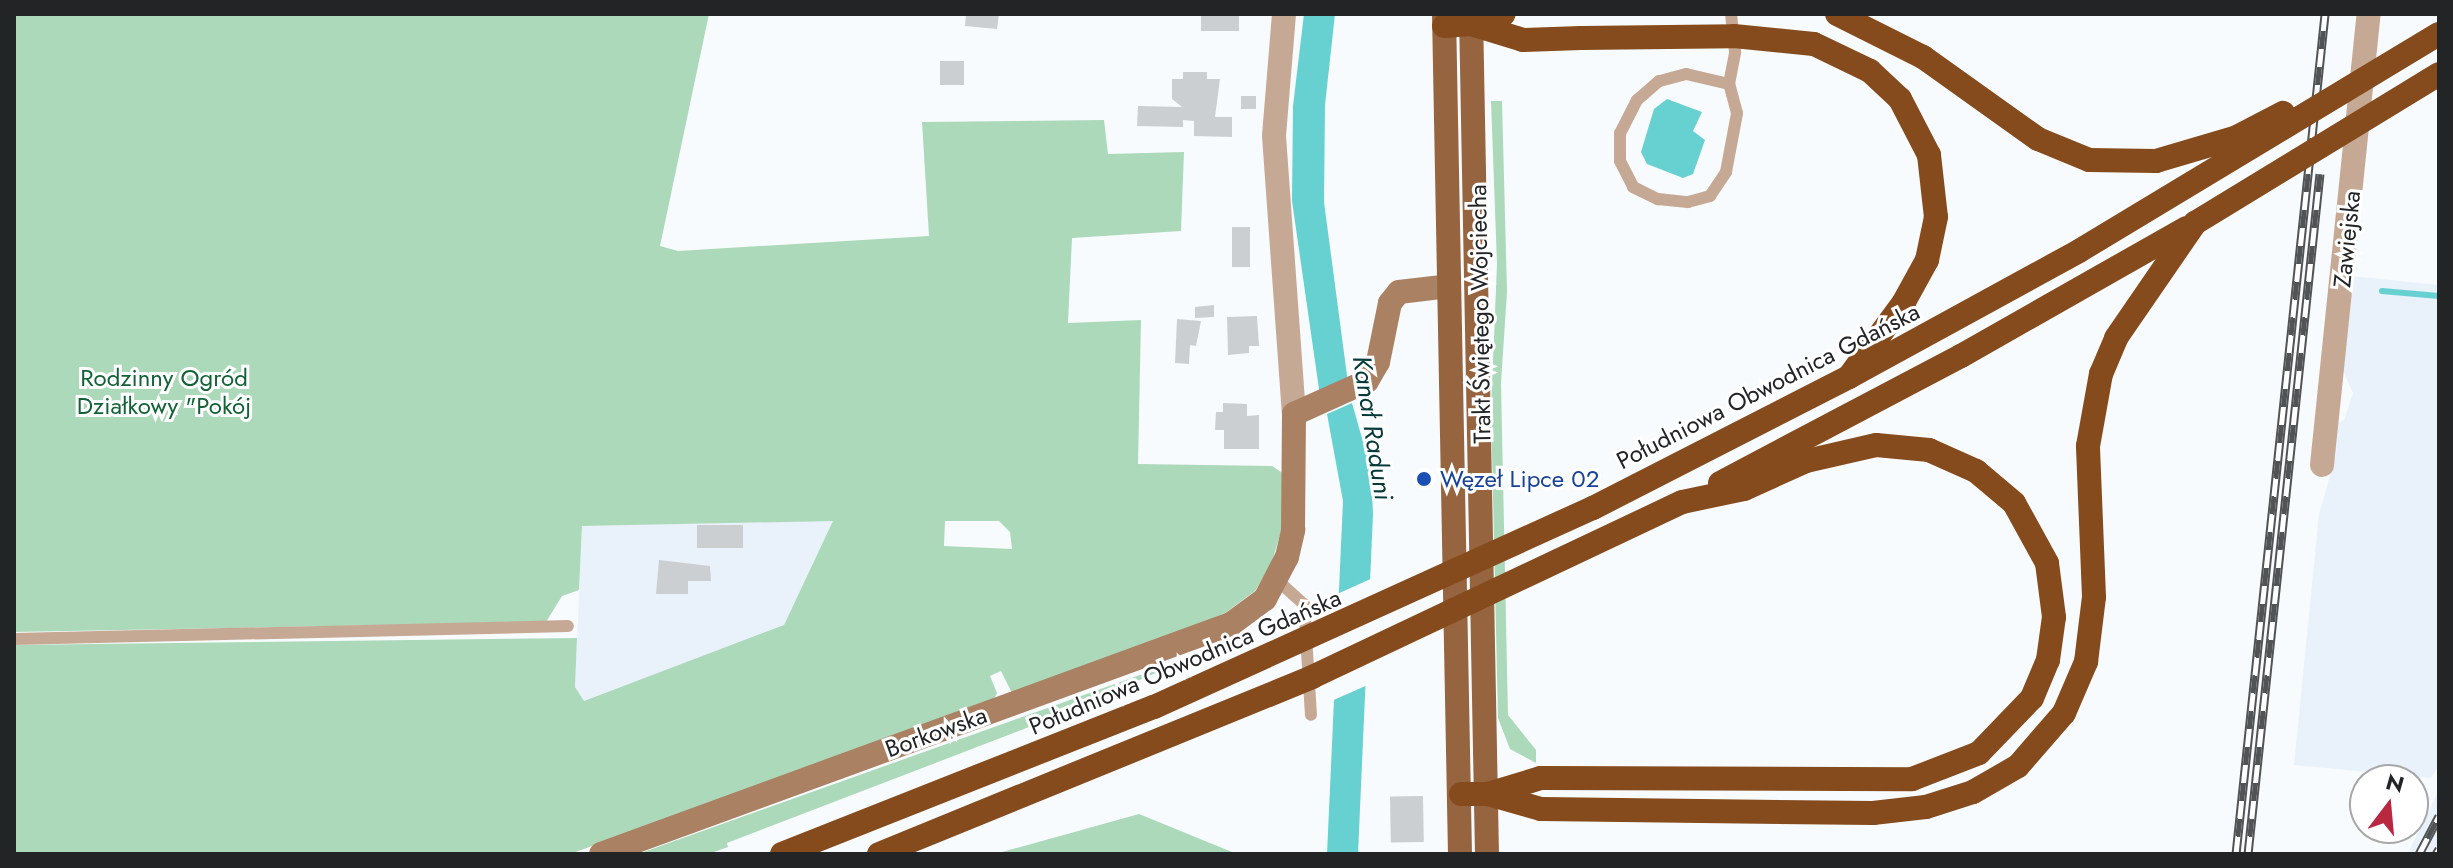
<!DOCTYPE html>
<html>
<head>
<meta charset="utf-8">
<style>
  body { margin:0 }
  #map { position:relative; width:2453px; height:868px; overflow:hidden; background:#f8fbfe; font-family:Jost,sans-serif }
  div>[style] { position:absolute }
  .built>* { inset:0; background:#e9f1fa }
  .green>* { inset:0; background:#acd9b9 }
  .water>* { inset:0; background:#67d1d2 }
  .pier>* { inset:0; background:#f8fbfe }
  .stream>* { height:6px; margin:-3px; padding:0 3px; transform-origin:3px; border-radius:3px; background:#67d1d2 }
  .building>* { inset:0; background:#cccfd2; transform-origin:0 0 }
  .lane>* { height:12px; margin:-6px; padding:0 6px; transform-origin:6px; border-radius:6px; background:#c6a995 }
  .street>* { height:24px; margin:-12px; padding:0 12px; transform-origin:12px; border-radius:12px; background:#c6a995 }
  .secondary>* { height:24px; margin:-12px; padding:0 12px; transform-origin:12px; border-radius:12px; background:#ab8164 }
  .primary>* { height:24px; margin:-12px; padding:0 12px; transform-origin:12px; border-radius:12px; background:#976440 }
  .highway>* { height:24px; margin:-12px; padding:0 12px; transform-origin:12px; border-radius:12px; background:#854b1d }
  .rail>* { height:9px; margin-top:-4.5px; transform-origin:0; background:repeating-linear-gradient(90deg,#fff 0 18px,#525355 0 36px); box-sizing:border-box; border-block:2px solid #525355 }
  .highway-bridge>* { height:24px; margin:-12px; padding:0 12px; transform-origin:12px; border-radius:12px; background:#854b1d }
  .dots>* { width:22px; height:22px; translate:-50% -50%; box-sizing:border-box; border:4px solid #fff; border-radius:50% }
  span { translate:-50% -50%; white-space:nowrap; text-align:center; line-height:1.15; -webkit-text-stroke:6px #fff; paint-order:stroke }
  .street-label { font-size:24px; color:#232426 }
  .park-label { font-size:24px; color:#136237 }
  .transit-label { font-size:24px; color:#164399 }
  .left { translate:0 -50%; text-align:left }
  .water-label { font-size:26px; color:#043939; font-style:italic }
  .frame { position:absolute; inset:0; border:16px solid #232426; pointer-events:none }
  .north { position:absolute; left:2349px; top:764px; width:80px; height:80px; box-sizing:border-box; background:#fff; border:2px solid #a7a7a8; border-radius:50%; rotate:16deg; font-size:22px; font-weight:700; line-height:32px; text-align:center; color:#232426 }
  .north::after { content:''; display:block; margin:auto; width:28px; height:36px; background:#b92840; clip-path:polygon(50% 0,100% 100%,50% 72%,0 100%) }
</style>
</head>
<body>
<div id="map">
  <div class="built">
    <i style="clip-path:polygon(2351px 276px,2439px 285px,2439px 765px,2431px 778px,2294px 765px,2319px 514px,2336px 455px,2338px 423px,2344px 420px,2353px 393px,2343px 371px)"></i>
    <i style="clip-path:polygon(834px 520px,784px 625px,583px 702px,575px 687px,582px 526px)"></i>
    <i style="clip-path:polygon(2439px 790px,2439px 854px,2408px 854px,2408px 853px)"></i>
  </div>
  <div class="green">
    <i style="clip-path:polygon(evenodd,14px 14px,709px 14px,660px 246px,678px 251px,929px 236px,922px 122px,1104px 120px,1108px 154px,1184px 152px,1181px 231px,1072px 238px,1068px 323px,1141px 320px,1138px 464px,1272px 466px,1284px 474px,1281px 531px,1272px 562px,1255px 591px,1225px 613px,1152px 645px,1013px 695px,1001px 671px,990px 676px,997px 693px,993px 701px,570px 854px,14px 854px,14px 645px,577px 638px,575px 687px,584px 701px,784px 625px,833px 521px,582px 526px,579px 590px,562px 596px,546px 622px,14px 632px,14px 14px,945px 521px,999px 521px,1010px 532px,1012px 549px,944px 546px,945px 521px)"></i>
    <i style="clip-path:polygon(1491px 101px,1502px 101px,1507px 292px,1501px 383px,1508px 715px,1536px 750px,1536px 763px,1510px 749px,1498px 718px,1491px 409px,1497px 264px)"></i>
    <i style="clip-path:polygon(1210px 650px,1024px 729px,727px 843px,728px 847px,708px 854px,638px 854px)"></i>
    <i style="clip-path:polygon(1139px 814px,1237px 854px,995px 854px)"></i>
  </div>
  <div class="water">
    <i style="clip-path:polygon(1304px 14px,1335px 14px,1325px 105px,1324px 202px,1348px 383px,1320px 396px,1292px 201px,1293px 106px)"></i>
    <i style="clip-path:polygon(1667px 99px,1702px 112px,1693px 131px,1705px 140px,1693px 174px,1683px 178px,1647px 164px,1641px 152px,1654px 109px)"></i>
    <i style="clip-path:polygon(1352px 403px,1371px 470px,1373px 514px,1358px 854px,1327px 854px,1343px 501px,1327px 414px)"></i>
  </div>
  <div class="pier">
    <i style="clip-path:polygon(1375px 577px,1370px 684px,1329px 702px,1335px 595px)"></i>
  </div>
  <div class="stream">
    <i style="left:2382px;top:291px;width:57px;rotate:5deg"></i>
  </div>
  <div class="building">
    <i style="clip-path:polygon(966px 14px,999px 14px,997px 29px,965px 26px)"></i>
    <i style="left:1201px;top:14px;width:38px;height:17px"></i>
    <i style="left:940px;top:61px;width:24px;height:24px"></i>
    <i style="clip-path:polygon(1183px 72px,1207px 72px,1207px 79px,1220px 79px,1215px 117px,1232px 117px,1232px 137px,1194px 136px,1194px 121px,1183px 120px,1183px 127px,1137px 126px,1138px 106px,1182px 107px,1172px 99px,1172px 79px,1183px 79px)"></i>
    <i style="left:1241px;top:96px;width:15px;height:13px"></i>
    <i style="left:1232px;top:227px;width:18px;height:40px"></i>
    <i style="clip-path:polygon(1214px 305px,1214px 317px,1195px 318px,1195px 307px)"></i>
    <i style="clip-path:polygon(1257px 316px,1259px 346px,1249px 346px,1249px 353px,1228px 355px,1227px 317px)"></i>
    <i style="clip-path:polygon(1177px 319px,1201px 321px,1196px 346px,1190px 345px,1189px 364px,1175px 363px)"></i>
    <i style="clip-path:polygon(1223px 403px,1247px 404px,1247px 416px,1259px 415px,1259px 449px,1224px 449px,1224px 430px,1215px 430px,1216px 412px,1223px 412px)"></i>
    <i style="left:743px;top:525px;width:23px;height:46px;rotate:90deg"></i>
    <i style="clip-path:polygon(659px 560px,710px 566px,711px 581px,688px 581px,688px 594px,656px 594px)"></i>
    <i style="left:1423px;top:796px;width:46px;height:33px;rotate:89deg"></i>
  </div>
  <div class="lane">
    <i style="left:1729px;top:84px;width:44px;rotate:-166.9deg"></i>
    <i style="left:1686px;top:74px;width:28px;rotate:165deg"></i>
    <i style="left:1659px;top:81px;width:29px;rotate:139deg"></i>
    <i style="left:1637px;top:100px;width:37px;rotate:117deg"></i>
    <i style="left:1620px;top:133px;width:28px;rotate:90deg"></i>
    <i style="left:1620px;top:161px;width:29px;rotate:63deg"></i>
    <i style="left:1633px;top:187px;width:28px;rotate:26deg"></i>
    <i style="left:1658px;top:199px;width:30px;rotate:6deg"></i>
    <i style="left:1688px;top:202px;width:23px;rotate:-15deg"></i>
    <i style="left:1710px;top:196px;width:29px;rotate:-56deg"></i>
    <i style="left:1726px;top:172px;width:60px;rotate:-79.4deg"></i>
    <i style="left:1737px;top:113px;width:30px;rotate:-105deg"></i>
    <i style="left:1729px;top:84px;width:33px;rotate:-79deg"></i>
    <i style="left:1735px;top:52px;width:38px;rotate:-96deg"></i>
    <i style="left:1277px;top:580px;width:36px;rotate:42deg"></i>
    <i style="left:1304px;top:604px;width:111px;rotate:86.4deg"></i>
    <i style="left:14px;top:639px;width:554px;rotate:-1.34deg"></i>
  </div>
  <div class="street">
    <i style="left:1284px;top:14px;width:122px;rotate:94.7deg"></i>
    <i style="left:1274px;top:136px;width:279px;rotate:85.9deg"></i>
    <i style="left:2322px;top:465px;width:453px;rotate:-84.1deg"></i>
  </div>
  <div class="secondary">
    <i style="left:601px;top:854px;width:671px;rotate:-20.06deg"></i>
    <i style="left:1231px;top:624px;width:42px;rotate:-36.3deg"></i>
    <i style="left:1265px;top:599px;width:47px;rotate:-62.4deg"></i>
    <i style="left:1287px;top:557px;width:28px;rotate:-77deg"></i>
    <i style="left:1293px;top:530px;width:116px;rotate:-89.5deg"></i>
    <i style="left:1294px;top:414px;width:80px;rotate:-24.3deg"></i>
    <i style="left:1367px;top:381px;width:22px;rotate:-60deg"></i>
    <i style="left:1378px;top:362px;width:60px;rotate:-78.5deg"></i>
    <i style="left:1390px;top:303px;width:14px;rotate:-51deg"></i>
    <i style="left:1399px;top:292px;width:50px;rotate:-6.8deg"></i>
  </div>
  <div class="primary">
    <i style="left:1444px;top:14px;width:840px;rotate:88.91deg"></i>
    <i style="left:1471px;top:14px;width:840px;rotate:88.91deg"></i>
  </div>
  <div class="highway">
    <i style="left:1837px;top:14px;width:96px;rotate:26.6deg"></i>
    <i style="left:1923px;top:57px;width:141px;rotate:35.5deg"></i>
    <i style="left:2038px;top:139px;width:55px;rotate:22.4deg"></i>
    <i style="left:2089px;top:160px;width:67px;rotate:0.9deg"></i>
    <i style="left:2156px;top:161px;width:84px;rotate:-16.5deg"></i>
    <i style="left:1471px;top:24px;width:54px;rotate:17.1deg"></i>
    <i style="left:1523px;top:40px;width:58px;rotate:-2deg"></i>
    <i style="left:1444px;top:26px;width:27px;rotate:-4deg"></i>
    <i style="left:1471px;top:24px;width:34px;rotate:-17deg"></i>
    <i style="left:1734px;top:36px;width:80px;rotate:5.7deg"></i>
    <i style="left:1814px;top:44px;width:62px;rotate:25.7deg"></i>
    <i style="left:1870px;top:71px;width:41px;rotate:43deg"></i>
    <i style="left:1900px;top:99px;width:63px;rotate:62.6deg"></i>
    <i style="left:1929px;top:155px;width:62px;rotate:83.6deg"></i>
    <i style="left:1936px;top:217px;width:44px;rotate:101.8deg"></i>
    <i style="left:1927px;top:260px;width:48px;rotate:118.7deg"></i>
    <i style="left:1904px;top:302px;width:93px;rotate:126.3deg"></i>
    <i style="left:1720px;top:483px;width:272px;rotate:-27.8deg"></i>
    <i style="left:1961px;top:356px;width:259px;rotate:-29.6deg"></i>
    <i style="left:1461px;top:794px;width:27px"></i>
    <i style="left:1488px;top:794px;width:55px;rotate:15.8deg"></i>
    <i style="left:1541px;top:809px;width:332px;rotate:0.7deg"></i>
    <i style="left:1873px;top:813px;width:53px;rotate:-6.5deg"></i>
    <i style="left:1926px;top:807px;width:49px;rotate:-17.7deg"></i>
    <i style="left:1973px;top:792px;width:52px;rotate:-30deg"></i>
    <i style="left:2018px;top:766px;width:70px;rotate:-49deg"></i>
    <i style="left:2064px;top:713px;width:56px;rotate:-66.7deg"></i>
    <i style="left:2086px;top:662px;width:65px;rotate:-83deg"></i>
    <i style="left:2094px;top:597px;width:151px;rotate:-92.3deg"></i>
    <i style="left:2088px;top:446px;width:73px;rotate:-79.8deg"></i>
    <i style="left:2101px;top:374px;width:39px;rotate:-67deg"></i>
    <i style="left:2116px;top:338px;width:140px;rotate:-55.5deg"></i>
    <i style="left:1488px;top:794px;width:55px;rotate:-16.8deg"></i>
    <i style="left:1541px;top:778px;width:371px;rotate:0.2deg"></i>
    <i style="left:1912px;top:779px;width:72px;rotate:-21.2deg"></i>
    <i style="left:1979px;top:753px;width:76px;rotate:-46.1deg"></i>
    <i style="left:2032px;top:698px;width:41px;rotate:-67.2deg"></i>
    <i style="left:2048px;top:660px;width:43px;rotate:-82.1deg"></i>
    <i style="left:2054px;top:617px;width:54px;rotate:-97.4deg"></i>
    <i style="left:2047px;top:563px;width:68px;rotate:-118.8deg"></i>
    <i style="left:2014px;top:503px;width:50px;rotate:-139.9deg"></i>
    <i style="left:1976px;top:471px;width:51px;rotate:-155.9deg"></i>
    <i style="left:1929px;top:450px;width:53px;rotate:-174.6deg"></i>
    <i style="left:1876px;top:445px;width:72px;rotate:167.1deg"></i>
    <i style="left:1806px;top:461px;width:68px;rotate:155.7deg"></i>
    <i style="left:1744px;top:489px;width:63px;rotate:168.2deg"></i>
  </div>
  <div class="rail">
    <i style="left:2236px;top:854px;width:845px;rotate:-83.95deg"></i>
    <i style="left:2248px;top:854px;width:684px;rotate:-83.96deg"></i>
    <i style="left:2419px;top:854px;width:43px;rotate:-62.2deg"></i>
    <i style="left:2436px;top:854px;width:6px;rotate:-59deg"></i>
  </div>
  <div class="highway-bridge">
    <i style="left:1581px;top:38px;width:153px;rotate:-0.7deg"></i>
    <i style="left:2237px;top:137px;width:52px;rotate:-27.6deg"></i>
    <i style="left:2195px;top:223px;width:286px;rotate:-31.4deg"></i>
    <i style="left:782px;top:854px;width:400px;rotate:-21.6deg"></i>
    <i style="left:1154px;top:707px;width:482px;rotate:-24.4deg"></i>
    <i style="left:1593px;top:508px;width:288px;rotate:-27.1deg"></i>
    <i style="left:1849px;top:377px;width:262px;rotate:-28.7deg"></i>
    <i style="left:2079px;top:251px;width:420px;rotate:-31.1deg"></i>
    <i style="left:879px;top:854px;width:468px;rotate:-22.2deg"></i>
    <i style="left:1312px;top:677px;width:409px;rotate:-25.3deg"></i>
  </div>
  <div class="dots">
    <i style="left:1424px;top:479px;background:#1a4fb4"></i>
  </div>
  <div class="street-label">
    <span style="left:2347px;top:239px;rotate:-84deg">Zawiejska</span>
    <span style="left:1480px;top:314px;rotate:-91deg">Trakt Świętego Wojciecha</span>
    <span style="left:1768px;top:386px;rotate:-27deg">Południowa Obwodnica Gdańska</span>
    <span style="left:1185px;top:662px;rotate:-23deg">Południowa Obwodnica Gdańska</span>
    <span style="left:936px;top:732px;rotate:-20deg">Borkowska</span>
  </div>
  <div class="park-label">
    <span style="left:164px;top:392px">Rodzinny Ogród<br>Działkowy "Pokój</span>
  </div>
  <div class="transit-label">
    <span class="left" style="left:1440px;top:479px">Węzeł Lipce 02</span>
  </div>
  <div class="water-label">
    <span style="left:1372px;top:428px;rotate:81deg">Kanał Raduni</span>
  </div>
  <div class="frame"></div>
  <div class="north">N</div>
</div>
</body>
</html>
